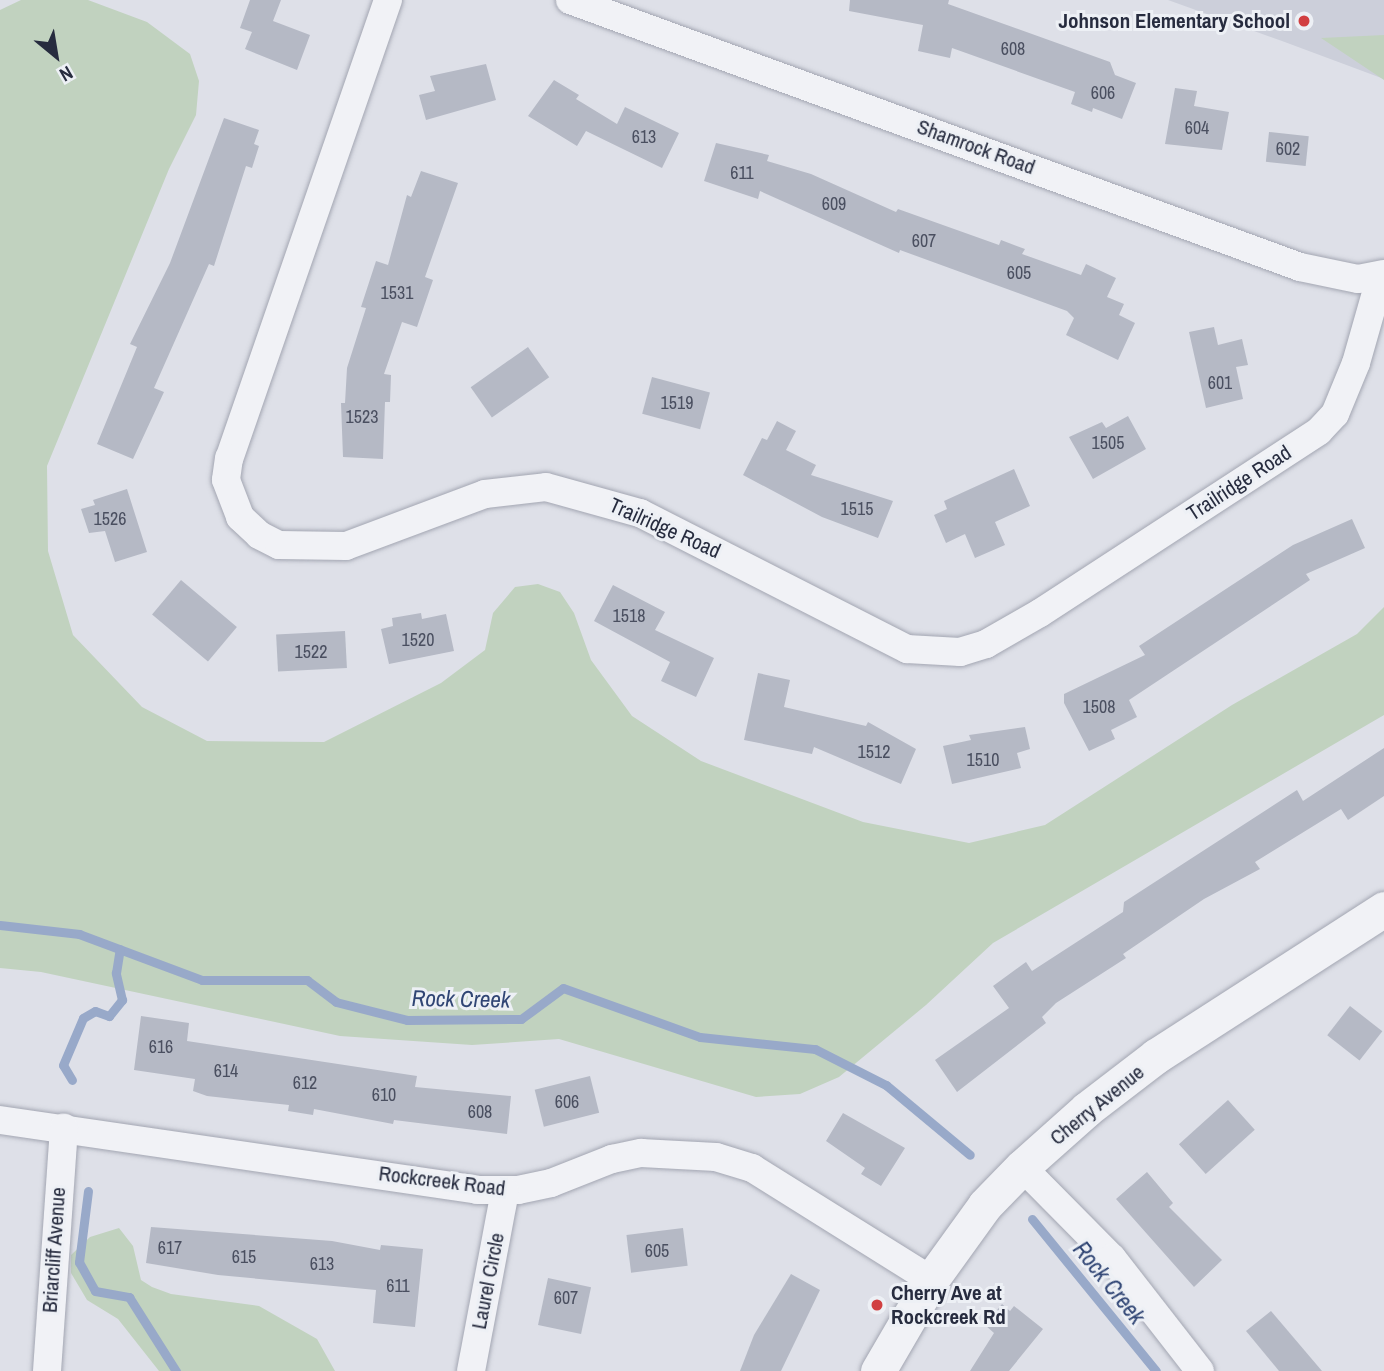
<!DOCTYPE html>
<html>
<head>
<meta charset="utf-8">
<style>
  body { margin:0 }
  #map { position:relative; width:1384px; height:1371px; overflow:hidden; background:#dee0e8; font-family:"Archivo Narrow",sans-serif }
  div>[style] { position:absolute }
  .built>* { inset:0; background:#cccfda }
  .green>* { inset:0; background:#c1d2bf }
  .stream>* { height:9px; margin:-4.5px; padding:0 4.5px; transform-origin:4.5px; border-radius:4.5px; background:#98a9c9 }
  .building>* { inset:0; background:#b5b9c5; transform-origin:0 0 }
  .roads { filter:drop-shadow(0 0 2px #a3a6b2) drop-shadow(0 0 2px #a3a6b2) }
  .minor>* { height:28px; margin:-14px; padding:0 14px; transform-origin:14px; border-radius:14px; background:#f1f2f6 }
  .tertiary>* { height:35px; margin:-17.5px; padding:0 17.5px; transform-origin:17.5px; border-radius:17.5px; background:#f1f2f6 }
  .dots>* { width:19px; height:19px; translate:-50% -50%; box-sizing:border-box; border:4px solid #edf0f5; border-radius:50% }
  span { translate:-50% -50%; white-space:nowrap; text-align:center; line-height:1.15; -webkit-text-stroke:6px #edf0f5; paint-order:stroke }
  .number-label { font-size:18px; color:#4a4f60 }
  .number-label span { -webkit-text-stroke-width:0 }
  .poi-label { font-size:21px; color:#272c3f; font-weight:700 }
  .right { translate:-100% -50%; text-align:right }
  .left { translate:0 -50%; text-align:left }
  .street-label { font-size:21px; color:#272c3f }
  .water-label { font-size:23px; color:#304574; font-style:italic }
  .north { position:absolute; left:21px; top:21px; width:70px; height:70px; -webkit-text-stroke:5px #edf0f5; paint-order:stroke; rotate:150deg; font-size:19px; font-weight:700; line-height:28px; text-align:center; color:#272c3f }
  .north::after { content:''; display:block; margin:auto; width:24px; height:32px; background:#272c3f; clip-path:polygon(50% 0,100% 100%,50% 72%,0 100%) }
</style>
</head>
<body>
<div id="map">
  <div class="built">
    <i style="clip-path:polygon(1168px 0,1384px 0,1384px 79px,1282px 41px)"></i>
  </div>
  <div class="green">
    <i style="clip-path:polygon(21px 0,88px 0,147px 22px,190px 54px,199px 81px,196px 115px,169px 169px,47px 466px,48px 551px,73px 635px,142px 707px,207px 741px,324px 742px,441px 683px,485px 650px,493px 613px,515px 587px,538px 584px,560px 592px,574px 613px,591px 660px,632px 716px,701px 761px,863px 822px,969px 843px,1045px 825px,1232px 705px,1357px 634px,1384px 607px,1384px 715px,993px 943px,926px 1005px,839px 1077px,800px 1094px,756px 1097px,559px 1039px,472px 1045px,340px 1036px,41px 972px,0 968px,0 10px)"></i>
    <i style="clip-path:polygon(1384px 35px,1384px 80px,1321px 38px)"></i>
    <i style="clip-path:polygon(119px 1228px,133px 1246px,141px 1280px,152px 1287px,171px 1294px,259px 1306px,317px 1339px,335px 1371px,159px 1371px,118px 1319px,87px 1300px,71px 1273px,71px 1255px,90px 1237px)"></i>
  </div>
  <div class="stream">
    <i style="left:0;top:925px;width:80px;rotate:6.5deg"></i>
    <i style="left:79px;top:934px;width:131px;rotate:20.5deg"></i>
    <i style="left:202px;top:980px;width:105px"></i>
    <i style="left:307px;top:980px;width:36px;rotate:37deg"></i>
    <i style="left:336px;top:1002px;width:73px;rotate:14.2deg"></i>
    <i style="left:407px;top:1020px;width:114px;rotate:-0.5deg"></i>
    <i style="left:521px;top:1019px;width:52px;rotate:-36.4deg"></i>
    <i style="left:563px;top:988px;width:145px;rotate:19.7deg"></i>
    <i style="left:700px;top:1037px;width:116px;rotate:6deg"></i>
    <i style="left:815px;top:1049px;width:80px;rotate:26.9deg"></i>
    <i style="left:886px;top:1085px;width:109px;rotate:39.8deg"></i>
    <i style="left:72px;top:1080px;width:17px;rotate:-121deg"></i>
    <i style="left:63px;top:1065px;width:51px;rotate:-66.9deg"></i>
    <i style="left:83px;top:1018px;width:14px;rotate:-30deg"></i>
    <i style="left:95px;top:1011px;width:15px;rotate:20deg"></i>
    <i style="left:109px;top:1016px;width:21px;rotate:-51deg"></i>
    <i style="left:122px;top:1000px;width:28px;rotate:-103deg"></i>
    <i style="left:116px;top:973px;width:24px;rotate:-81deg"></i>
    <i style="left:88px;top:1191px;width:72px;rotate:97.2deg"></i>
    <i style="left:79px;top:1262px;width:33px;rotate:61deg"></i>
    <i style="left:95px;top:1291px;width:35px;rotate:10deg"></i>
    <i style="left:129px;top:1297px;width:88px;rotate:57.6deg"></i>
    <i style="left:1032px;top:1219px;width:196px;rotate:50.8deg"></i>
  </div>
  <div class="building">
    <i style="clip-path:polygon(250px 0,281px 0,273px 21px,310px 35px,297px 70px,245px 49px,252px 32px,240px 28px)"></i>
    <i style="clip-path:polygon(850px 0,949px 0,948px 4px,1110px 62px,1115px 75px,1136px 83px,1122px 119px,1093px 108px,1092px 112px,1071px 104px,1075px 92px,952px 48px,950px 58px,918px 51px,923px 25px,849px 11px)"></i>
    <i style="clip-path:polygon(486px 64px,496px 100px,426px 120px,419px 95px,435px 91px,430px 76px)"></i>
    <i style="clip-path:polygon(554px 80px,579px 95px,576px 99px,617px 124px,625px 107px,679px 133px,662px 168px,586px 131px,577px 146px,528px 116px)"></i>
    <i style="clip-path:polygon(1175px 88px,1197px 91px,1194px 106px,1229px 112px,1222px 150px,1165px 144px)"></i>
    <i style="clip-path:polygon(224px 118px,259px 130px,254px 144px,259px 146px,252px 168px,246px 166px,214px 266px,209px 264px,154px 388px,164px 392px,133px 459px,97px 444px,137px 347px,130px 344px,170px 263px)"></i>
    <i style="left:1269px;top:132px;width:40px;height:30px;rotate:6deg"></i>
    <i style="clip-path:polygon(716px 143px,769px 155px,767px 161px,811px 174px,896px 212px,898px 209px,999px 245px,1001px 240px,1025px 249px,1022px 254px,1081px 275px,1086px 264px,1116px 278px,1107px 297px,1124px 304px,1119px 315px,1135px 323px,1118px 360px,1066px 335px,1074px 318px,1067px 311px,900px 250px,899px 253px,760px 191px,758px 199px,704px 181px)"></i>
    <i style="clip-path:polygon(421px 171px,458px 183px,425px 277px,433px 280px,417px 327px,402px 322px,384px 374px,391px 375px,390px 402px,385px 402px,383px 459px,343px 457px,341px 403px,345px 403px,347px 368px,366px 308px,361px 307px,376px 261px,388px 265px,407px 195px,411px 197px)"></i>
    <i style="clip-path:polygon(1214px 327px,1218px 345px,1242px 339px,1248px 365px,1236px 367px,1243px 399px,1206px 408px,1189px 332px)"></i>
    <i style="left:528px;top:347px;width:37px;height:70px;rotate:55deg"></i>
    <i style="left:652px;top:377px;width:60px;height:38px;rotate:15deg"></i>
    <i style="clip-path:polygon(1128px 416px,1146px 449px,1093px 479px,1069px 437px,1102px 422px,1106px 428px)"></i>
    <i style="clip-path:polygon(777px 421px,796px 431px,786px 450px,816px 465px,811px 475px,893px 501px,878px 538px,822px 517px,743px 475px,762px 438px,767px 440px)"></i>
    <i style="clip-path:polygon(1014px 469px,1030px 506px,995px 522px,1005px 545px,975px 558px,965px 534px,946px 543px,934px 515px,947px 509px,944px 501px)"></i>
    <i style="clip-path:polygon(127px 489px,147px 552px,115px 562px,105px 531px,89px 533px,81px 509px,95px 505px,93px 500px)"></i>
    <i style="clip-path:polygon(1352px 519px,1365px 548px,1306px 574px,1310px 580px,1129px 700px,1137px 717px,1111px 730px,1115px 739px,1089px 751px,1064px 703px,1064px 694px,1145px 655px,1139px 646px,1293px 545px)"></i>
    <i style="left:181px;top:580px;width:73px;height:45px;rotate:40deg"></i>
    <i style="clip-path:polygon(613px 585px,665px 612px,655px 630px,714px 658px,696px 697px,661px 681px,670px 662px,594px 621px)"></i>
    <i style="clip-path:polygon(421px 613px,422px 619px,446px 614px,454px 651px,389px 664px,381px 629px,393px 626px,392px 618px)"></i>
    <i style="left:345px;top:631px;width:37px;height:69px;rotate:87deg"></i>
    <i style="clip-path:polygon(758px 673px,790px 680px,784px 707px,866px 726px,868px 722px,916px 749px,901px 784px,814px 747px,812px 754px,744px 740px)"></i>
    <i style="clip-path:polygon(1025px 727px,1030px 749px,1017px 753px,1021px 768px,952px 784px,943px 746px,971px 740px,969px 735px)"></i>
    <i style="clip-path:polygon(1384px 748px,1384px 796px,1348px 820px,1341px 809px,1255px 862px,1260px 869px,1204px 899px,1123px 954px,1126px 958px,1056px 1003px,1042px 1017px,1046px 1023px,957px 1092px,935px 1060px,1009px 1008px,993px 986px,1026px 962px,1032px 971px,1123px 912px,1124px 902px,1297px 790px,1303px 801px)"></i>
    <i style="left:1350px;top:1006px;width:41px;height:37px;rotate:38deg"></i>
    <i style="clip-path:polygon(141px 1016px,189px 1023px,187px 1041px,417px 1076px,415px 1087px,511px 1096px,507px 1134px,394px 1120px,393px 1124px,314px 1109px,313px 1115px,288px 1111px,289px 1105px,207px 1096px,193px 1091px,195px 1079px,134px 1070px)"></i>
    <i style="left:590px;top:1076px;width:38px;height:57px;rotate:76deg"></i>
    <i style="left:1228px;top:1100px;width:40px;height:66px;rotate:48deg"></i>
    <i style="clip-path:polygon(843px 1113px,905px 1148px,881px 1186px,861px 1174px,865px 1168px,826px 1141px)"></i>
    <i style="clip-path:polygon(1147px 1172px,1173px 1203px,1169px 1207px,1222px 1260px,1194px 1287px,1116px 1199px)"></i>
    <i style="clip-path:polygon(151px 1227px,332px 1241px,380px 1250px,381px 1245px,423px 1249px,415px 1327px,373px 1323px,376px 1290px,218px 1275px,146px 1263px)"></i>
    <i style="left:683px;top:1228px;width:38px;height:57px;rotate:83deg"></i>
    <i style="clip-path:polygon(791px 1274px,820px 1290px,781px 1371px,740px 1371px,754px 1335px)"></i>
    <i style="left:548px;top:1278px;width:44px;height:48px;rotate:12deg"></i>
    <i style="clip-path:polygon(1002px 1304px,1010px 1311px,1014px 1306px,1043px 1329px,1009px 1371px,970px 1371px,994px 1333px,985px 1325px)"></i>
    <i style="clip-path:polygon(1271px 1311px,1322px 1371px,1279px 1371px,1246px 1331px)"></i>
  </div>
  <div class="roads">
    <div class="minor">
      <i style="left:388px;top:0;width:485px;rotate:109.1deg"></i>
      <i style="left:229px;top:458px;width:22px;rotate:98deg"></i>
      <i style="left:226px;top:480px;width:40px;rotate:69deg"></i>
      <i style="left:240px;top:517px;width:26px;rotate:43deg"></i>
      <i style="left:259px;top:535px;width:22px;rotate:27deg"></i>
      <i style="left:279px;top:545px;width:67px;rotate:0.9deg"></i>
      <i style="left:346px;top:546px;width:148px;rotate:-20.5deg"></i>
      <i style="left:485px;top:494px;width:61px;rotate:-6.5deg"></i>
      <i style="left:546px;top:487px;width:98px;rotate:15.5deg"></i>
      <i style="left:640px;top:513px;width:300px;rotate:27deg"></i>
      <i style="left:907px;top:649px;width:53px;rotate:3.2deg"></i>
      <i style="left:960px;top:652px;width:27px;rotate:-17deg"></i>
      <i style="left:986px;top:644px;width:62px;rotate:-29.9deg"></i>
      <i style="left:1040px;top:613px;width:333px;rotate:-33.1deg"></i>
      <i style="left:1319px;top:431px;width:23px;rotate:-47deg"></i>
      <i style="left:1335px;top:414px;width:55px;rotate:-67.6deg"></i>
      <i style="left:1356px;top:363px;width:91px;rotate:-74.1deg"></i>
      <i style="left:570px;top:0;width:777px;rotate:20.09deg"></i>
      <i style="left:1300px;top:267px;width:59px;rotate:11.7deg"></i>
      <i style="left:1358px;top:279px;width:26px;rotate:-11deg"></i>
      <i style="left:0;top:1120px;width:482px;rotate:8.3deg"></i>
      <i style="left:477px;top:1190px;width:41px"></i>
      <i style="left:518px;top:1190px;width:34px;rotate:-12deg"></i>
      <i style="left:551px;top:1183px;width:66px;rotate:-21.5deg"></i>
      <i style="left:612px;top:1159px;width:30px;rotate:-12deg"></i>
      <i style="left:641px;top:1153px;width:75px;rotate:3.1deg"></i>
      <i style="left:716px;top:1157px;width:38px;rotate:17deg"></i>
      <i style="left:752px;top:1168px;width:211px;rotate:32deg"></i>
      <i style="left:1022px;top:1167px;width:128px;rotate:45.3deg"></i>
      <i style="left:1112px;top:1258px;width:143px;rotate:52.1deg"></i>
      <i style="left:47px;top:1371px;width:244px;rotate:-86deg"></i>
      <i style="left:471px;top:1371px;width:183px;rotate:-79.3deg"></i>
    </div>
    <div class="tertiary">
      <i style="left:878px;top:1371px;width:105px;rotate:-59.8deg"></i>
      <i style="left:931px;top:1280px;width:92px;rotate:-54.2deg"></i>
      <i style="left:985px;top:1205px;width:53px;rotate:-45.8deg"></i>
      <i style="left:1022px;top:1167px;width:87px;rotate:-41.7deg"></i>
      <i style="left:1087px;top:1109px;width:87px;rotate:-37.5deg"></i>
      <i style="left:1156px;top:1056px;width:271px;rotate:-32.8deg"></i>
    </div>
  </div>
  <div class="dots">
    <i style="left:1304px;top:21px;background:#d13f41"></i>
    <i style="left:877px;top:1305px;background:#d13f41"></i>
  </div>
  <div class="number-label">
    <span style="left:1013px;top:49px">608</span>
    <span style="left:1103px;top:93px">606</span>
    <span style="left:1197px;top:128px">604</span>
    <span style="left:644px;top:137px">613</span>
    <span style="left:1288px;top:149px">602</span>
    <span style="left:742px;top:173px">611</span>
    <span style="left:834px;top:204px">609</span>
    <span style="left:924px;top:241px">607</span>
    <span style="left:1019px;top:273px">605</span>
    <span style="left:397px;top:293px">1531</span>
    <span style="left:1220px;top:383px">601</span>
    <span style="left:677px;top:403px">1519</span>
    <span style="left:362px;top:417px">1523</span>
    <span style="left:1108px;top:443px">1505</span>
    <span style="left:857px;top:509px">1515</span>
    <span style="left:110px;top:519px">1526</span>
    <span style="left:629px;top:616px">1518</span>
    <span style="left:418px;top:640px">1520</span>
    <span style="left:311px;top:652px">1522</span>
    <span style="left:1099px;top:707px">1508</span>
    <span style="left:874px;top:752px">1512</span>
    <span style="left:983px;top:760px">1510</span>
    <span style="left:161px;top:1047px">616</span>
    <span style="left:226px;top:1071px">614</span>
    <span style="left:305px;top:1083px">612</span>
    <span style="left:384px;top:1095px">610</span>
    <span style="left:567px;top:1102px">606</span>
    <span style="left:480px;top:1112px">608</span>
    <span style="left:170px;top:1248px">617</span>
    <span style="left:657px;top:1251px">605</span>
    <span style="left:244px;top:1257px">615</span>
    <span style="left:322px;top:1264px">613</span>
    <span style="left:398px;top:1286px">611</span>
    <span style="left:566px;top:1298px">607</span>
  </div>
  <div class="poi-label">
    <span class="right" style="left:1290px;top:21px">Johnson Elementary School</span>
    <span class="left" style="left:891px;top:1305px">Cherry Ave at<br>Rockcreek Rd</span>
  </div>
  <div class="street-label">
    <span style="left:976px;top:147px;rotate:20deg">Shamrock Road</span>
    <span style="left:1239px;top:483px;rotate:-33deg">Trailridge Road</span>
    <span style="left:665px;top:528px;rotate:24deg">Trailridge Road</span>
    <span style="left:1097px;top:1105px;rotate:-39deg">Cherry Avenue</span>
    <span style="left:442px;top:1181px;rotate:7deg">Rockcreek Road</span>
    <span style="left:54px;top:1250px;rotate:-86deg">Briarcliff Avenue</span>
    <span style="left:488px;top:1281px;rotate:-79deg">Laurel Circle</span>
  </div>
  <div class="water-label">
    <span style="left:461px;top:999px;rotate:1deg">Rock Creek</span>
    <span style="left:1109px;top:1283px;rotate:51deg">Rock Creek</span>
  </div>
  <div class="north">N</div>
</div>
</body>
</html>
